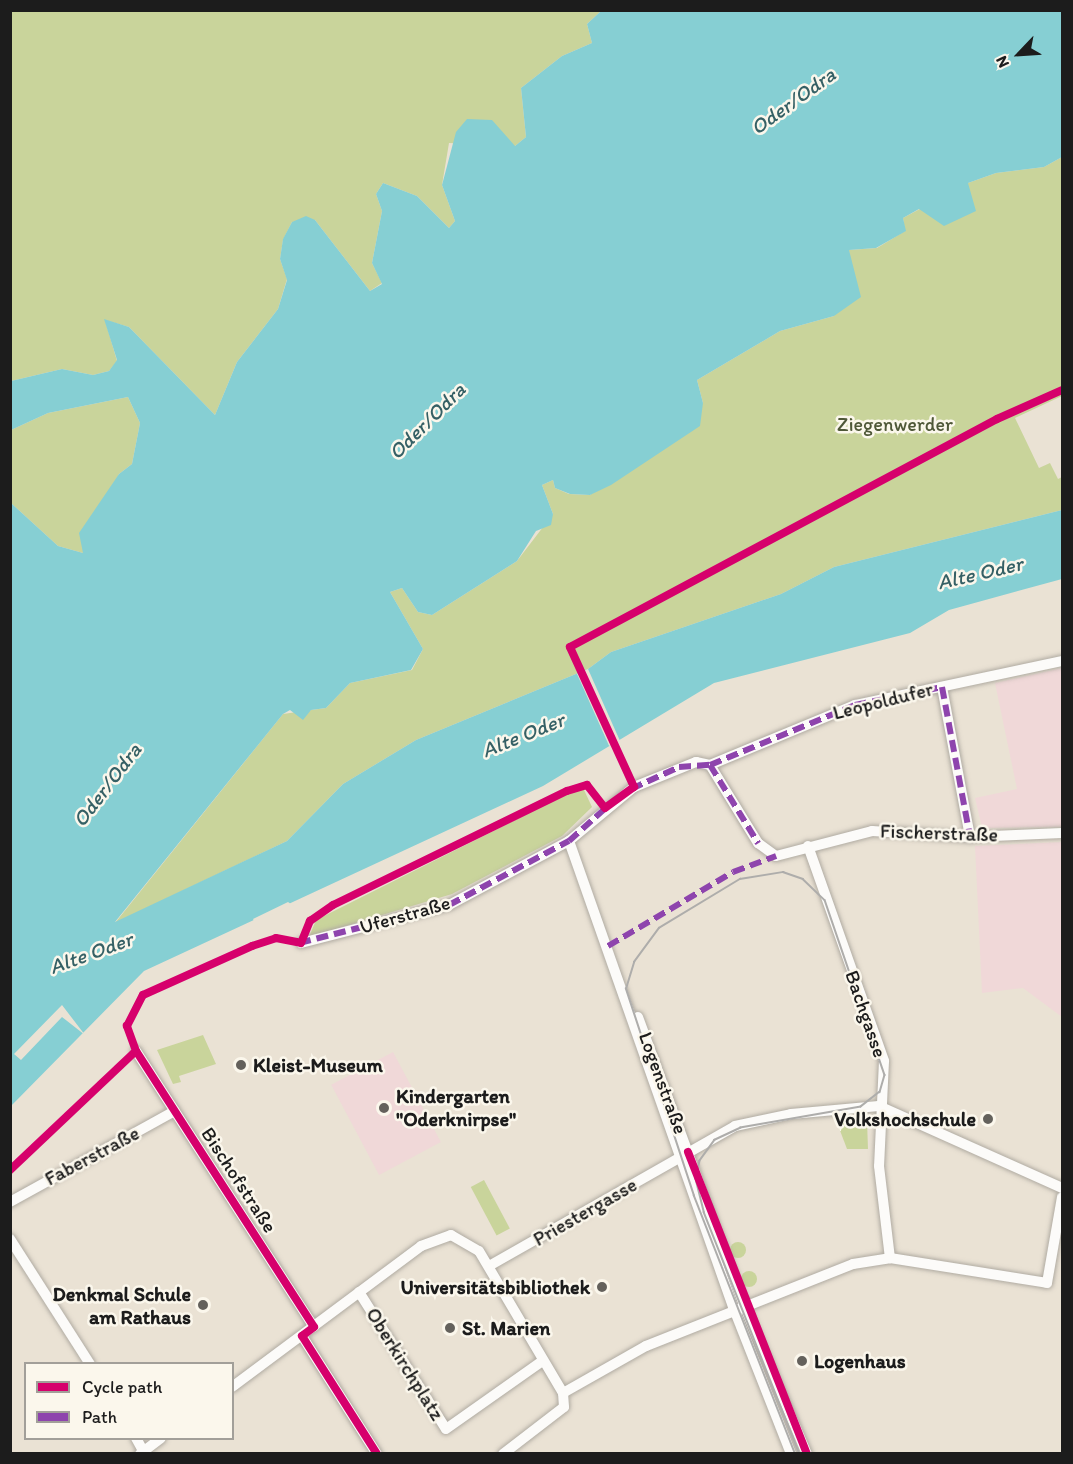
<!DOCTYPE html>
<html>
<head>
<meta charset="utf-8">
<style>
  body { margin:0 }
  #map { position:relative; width:1073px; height:1464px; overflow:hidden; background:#eae2d4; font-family:Itim,sans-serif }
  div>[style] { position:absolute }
  .built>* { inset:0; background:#f0d8d8; transform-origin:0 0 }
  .green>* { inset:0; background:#c9d49b; transform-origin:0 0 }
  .round { border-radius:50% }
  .water>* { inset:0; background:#86cfd3 }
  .pier>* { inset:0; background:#eae2d4; transform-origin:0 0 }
  .roads { filter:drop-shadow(0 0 2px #b0aba2) drop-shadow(0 0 2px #b0aba2) }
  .street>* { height:10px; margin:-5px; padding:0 5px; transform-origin:5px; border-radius:5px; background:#fcfbf9 }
  .tram>* { height:1.5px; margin:-0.75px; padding:0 0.75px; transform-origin:0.75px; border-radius:0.75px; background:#aeadab }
  .quiet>* { height:6px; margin-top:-3px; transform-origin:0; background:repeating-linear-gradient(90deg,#8e44ad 0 12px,transparent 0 18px) }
  .cycleway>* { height:8px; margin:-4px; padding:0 4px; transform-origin:4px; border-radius:4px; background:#d6006c }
  .dots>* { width:16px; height:16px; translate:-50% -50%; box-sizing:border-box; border:3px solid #fbf7ec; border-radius:50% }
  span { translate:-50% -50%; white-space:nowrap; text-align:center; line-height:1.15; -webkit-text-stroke:5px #fbf7ec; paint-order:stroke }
  .park-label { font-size:20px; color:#4f5838 }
  .street-label { font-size:20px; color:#1c1c1c }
  .poi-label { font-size:20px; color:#1c1c1c; font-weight:700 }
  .left { translate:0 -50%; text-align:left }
  .right { translate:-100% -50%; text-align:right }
  .water-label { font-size:21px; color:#356065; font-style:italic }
  .frame { position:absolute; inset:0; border:12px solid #1c1c1c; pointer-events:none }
  .legend { position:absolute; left:24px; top:1362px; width:210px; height:78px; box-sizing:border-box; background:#fbf7ec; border:2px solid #a29f99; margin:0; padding:8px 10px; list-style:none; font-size:18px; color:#1c1c1c }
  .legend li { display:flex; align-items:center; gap:12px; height:30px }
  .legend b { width:30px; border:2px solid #a29f99 }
  .north { position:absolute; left:989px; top:24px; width:60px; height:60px; -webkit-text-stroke:4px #fbf7ec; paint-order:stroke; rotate:245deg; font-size:16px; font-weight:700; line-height:24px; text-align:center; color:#1c1c1c }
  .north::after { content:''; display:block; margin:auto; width:21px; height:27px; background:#1c1c1c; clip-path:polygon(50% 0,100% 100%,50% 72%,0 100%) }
</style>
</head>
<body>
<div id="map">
  <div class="built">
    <i style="clip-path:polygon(1062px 668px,1062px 827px,982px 828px,975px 798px,1017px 789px,995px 683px)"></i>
    <i style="clip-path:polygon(1062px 842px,1062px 1017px,1023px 988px,982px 993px,975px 846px)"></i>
    <i style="left:393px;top:1052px;width:102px;height:70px;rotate:62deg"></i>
  </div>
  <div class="green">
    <i style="clip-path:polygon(10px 11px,601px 11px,587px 24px,592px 43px,562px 56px,521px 88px,526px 137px,515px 146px,449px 143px,442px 185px,455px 221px,449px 228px,417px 196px,383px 183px,376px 194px,382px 211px,372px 263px,382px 283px,370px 291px,315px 220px,292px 222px,283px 240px,280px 259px,287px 279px,278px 309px,237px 362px,215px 415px,129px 327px,105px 320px,117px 361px,109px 371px,93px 375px,62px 369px,11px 381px)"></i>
    <i style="clip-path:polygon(1062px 157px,1062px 396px,1015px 418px,1039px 468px,1050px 463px,1058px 479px,1062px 477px,1062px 510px,834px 567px,781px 594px,611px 652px,588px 669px,416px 740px,343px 784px,287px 841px,115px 923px,283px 714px,326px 708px,350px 683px,412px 670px,423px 649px,390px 592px,402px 588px,418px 612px,432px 615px,517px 561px,553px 514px,542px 485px,553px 480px,555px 488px,569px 494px,590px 495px,703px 403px,697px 380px,780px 331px,834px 316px,850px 270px,849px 250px,877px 248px,905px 231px,903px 218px,968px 183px,996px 173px,1044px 167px)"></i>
    <i style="clip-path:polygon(128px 397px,140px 423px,132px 464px,119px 474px,83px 553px,58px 546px,11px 503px,11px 430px,48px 413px)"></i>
    <i style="clip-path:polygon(577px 789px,584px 790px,592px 807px,562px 836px,452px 894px,309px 937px,316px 920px)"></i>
    <i style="clip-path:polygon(203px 1035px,216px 1064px,179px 1076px,181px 1082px,173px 1084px,157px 1050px)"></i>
    <i style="clip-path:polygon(836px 1120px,867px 1120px,868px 1149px,847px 1149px)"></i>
    <i style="left:484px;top:1180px;width:55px;height:15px;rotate:62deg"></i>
    <i class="round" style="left:730px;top:1242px;width:16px;height:16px"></i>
    <i class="round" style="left:741px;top:1271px;width:16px;height:16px"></i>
  </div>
  <div class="water">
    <i style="clip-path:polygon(601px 11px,1062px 11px,1062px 157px,1044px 167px,996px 173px,968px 183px,976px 211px,944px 226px,919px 209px,903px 218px,906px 231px,876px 248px,849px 250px,861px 297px,834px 316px,780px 331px,697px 380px,703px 403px,700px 426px,611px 485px,590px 495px,570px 494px,555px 488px,553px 480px,542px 485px,553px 514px,551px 525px,536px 531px,517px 561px,432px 615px,418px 612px,402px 588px,390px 592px,423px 649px,411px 670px,350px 683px,326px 708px,311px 710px,303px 720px,290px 710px,283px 714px,115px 922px,287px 841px,343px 784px,416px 740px,588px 669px,611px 652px,781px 594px,834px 567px,1062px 510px,1062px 579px,949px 610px,910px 633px,714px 683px,543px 786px,144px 971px,11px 1106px,11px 503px,58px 546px,83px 553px,79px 533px,119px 474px,132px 464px,140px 423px,128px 397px,48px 413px,11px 430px,11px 381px,62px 369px,93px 375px,109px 371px,117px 360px,104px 319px,129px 327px,215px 415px,237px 362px,278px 309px,287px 280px,280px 259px,283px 239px,292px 222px,306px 216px,315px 220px,370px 291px,382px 284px,372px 263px,382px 211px,376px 194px,383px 183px,417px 196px,449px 228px,455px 221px,442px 185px,456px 132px,467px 119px,492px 120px,515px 146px,526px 137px,521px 88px,562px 56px,592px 43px,587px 24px)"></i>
  </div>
  <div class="pier">
    <i style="left:588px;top:669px;width:79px;height:12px;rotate:66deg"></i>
    <i style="clip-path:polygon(288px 902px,295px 907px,254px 921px,253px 919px)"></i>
    <i style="clip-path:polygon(62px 1005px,85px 1035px,62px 1017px,21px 1060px,14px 1054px)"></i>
  </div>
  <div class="roads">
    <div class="street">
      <i style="left:942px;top:687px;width:153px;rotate:79.4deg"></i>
      <i style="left:710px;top:765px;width:157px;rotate:-22.5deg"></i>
      <i style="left:855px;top:705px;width:212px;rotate:-12deg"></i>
      <i style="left:569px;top:841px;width:496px;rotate:70.6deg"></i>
      <i style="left:734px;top:1309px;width:156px;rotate:68.5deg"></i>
      <i style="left:808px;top:846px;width:228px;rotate:70.5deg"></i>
      <i style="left:884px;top:1061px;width:105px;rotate:92.7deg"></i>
      <i style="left:879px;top:1166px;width:93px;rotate:83.2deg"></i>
      <i style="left:301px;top:943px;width:153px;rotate:-14.4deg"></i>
      <i style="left:449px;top:905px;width:136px;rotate:-28.1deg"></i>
      <i style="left:569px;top:841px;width:85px;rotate:-39.7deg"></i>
      <i style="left:634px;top:787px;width:67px;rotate:-22deg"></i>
      <i style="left:696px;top:762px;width:14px;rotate:12deg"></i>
      <i style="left:710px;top:765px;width:92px;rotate:58.4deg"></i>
      <i style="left:758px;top:843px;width:22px;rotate:36deg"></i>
      <i style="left:776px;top:856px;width:99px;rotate:-14.6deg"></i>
      <i style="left:872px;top:831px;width:98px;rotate:3.5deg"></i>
      <i style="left:970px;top:837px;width:92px;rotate:-2.5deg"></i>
      <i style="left:638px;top:1017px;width:307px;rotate:69.8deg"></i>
      <i style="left:744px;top:1305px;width:162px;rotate:67.1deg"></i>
      <i style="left:136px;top:1051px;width:328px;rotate:57.2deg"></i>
      <i style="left:10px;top:1202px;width:188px;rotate:-28.9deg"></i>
      <i style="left:10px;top:1239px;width:148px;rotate:57.4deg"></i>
      <i style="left:489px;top:1266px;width:283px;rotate:-29.6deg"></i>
      <i style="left:735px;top:1126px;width:57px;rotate:-12.1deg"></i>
      <i style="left:791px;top:1114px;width:88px;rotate:-5.2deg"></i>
      <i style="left:879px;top:1106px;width:201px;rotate:24.1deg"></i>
      <i style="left:359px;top:1292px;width:162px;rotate:57.6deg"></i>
      <i style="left:446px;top:1429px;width:116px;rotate:-35.2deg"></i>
      <i style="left:302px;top:1336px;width:140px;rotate:57.6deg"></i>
      <i style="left:232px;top:1387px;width:236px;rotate:-36.7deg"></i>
      <i style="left:421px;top:1246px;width:32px;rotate:-20deg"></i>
      <i style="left:451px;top:1235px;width:32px;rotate:30deg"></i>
      <i style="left:479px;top:1251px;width:165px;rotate:59.4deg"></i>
      <i style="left:563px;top:1393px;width:95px;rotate:-29.5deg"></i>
      <i style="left:646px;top:1346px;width:223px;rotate:-21.6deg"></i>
      <i style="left:853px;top:1264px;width:37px;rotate:-9deg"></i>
      <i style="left:890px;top:1258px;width:159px;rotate:9deg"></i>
      <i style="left:1047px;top:1283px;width:87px;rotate:-80.1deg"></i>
      <i style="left:136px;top:1438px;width:18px;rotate:61deg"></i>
      <i style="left:140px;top:1454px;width:26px;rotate:-37deg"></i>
      <i style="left:503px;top:1454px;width:77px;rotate:-37.6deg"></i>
      <i style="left:564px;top:1407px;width:14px;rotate:-94deg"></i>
    </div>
  </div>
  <div class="tram">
    <i style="left:795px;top:1454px;width:277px;rotate:-111.4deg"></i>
    <i style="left:694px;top:1196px;width:218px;rotate:-108.2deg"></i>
    <i style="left:626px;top:989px;width:28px;rotate:-73deg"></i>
    <i style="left:634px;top:962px;width:42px;rotate:-53.7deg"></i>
    <i style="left:659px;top:928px;width:95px;rotate:-31.2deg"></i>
    <i style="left:740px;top:879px;width:44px;rotate:-9.2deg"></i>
    <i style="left:783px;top:872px;width:21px;rotate:19deg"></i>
    <i style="left:803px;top:879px;width:30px;rotate:44deg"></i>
    <i style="left:825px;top:900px;width:185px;rotate:71.1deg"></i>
    <i style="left:885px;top:1075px;width:18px;rotate:106deg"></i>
    <i style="left:880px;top:1092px;width:24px;rotate:142deg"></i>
    <i style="left:861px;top:1107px;width:122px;rotate:170.1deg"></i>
    <i style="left:741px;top:1128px;width:29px;rotate:155deg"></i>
    <i style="left:715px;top:1140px;width:26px;rotate:126deg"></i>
    <i style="left:700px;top:1161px;width:18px;rotate:103deg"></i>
    <i style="left:696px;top:1179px;width:34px;rotate:76deg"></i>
    <i style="left:704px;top:1212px;width:260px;rotate:68.4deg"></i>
  </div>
  <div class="quiet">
    <i style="left:710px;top:765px;width:157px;rotate:-22.5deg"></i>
    <i style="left:855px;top:705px;width:89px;rotate:-11.7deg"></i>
    <i style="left:942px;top:687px;width:153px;rotate:79.4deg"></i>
    <i style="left:631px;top:789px;width:53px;rotate:-24.6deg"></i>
    <i style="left:679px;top:767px;width:31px;rotate:-4deg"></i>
    <i style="left:710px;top:765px;width:92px;rotate:58.4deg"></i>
    <i style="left:299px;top:943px;width:155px;rotate:-14.2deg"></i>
    <i style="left:449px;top:905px;width:136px;rotate:-28.1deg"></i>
    <i style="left:569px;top:841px;width:54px;rotate:-42deg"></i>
    <i style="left:608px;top:946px;width:145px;rotate:-30.6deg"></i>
    <i style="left:733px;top:872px;width:46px;rotate:-20.4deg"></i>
  </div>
  <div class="cycleway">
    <i style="left:688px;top:1152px;width:325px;rotate:68.5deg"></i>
    <i style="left:10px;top:1170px;width:173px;rotate:-43.4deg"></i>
    <i style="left:377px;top:1454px;width:140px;rotate:-122.4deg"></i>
    <i style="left:302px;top:1336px;width:15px;rotate:-37deg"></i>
    <i style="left:314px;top:1327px;width:328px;rotate:-122.8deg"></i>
    <i style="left:136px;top:1051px;width:27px;rotate:-110deg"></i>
    <i style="left:127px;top:1026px;width:35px;rotate:-63deg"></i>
    <i style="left:143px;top:995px;width:120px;rotate:-24.2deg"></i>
    <i style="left:252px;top:946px;width:25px;rotate:-18deg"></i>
    <i style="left:276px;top:938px;width:25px;rotate:11deg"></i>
    <i style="left:301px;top:943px;width:24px;rotate:-68deg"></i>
    <i style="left:310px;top:921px;width:28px;rotate:-35deg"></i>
    <i style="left:333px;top:905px;width:260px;rotate:-26deg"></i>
    <i style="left:567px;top:791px;width:21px;rotate:-17deg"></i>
    <i style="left:587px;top:785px;width:29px;rotate:52deg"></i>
    <i style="left:605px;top:808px;width:36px;rotate:-36deg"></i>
    <i style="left:634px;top:787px;width:154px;rotate:-114.6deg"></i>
    <i style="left:570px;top:647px;width:484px;rotate:-28.1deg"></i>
    <i style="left:997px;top:419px;width:71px;rotate:-24deg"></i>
  </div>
  <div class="dots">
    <i style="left:241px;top:1065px;background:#64615c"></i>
    <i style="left:384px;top:1108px;background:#64615c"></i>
    <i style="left:988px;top:1119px;background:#64615c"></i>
    <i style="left:602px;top:1287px;background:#64615c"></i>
    <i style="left:203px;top:1305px;background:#64615c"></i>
    <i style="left:450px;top:1328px;background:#64615c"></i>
    <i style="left:802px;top:1361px;background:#64615c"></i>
  </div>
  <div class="park-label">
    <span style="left:895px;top:424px">Ziegenwerder</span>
  </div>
  <div class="street-label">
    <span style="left:883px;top:701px;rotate:-14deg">Leopoldufer</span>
    <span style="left:939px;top:833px;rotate:2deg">Fischerstraße</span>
    <span style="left:405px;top:915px;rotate:-16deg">Uferstraße</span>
    <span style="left:866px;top:1014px;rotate:71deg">Bachgasse</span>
    <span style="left:663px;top:1083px;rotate:70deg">Logenstraße</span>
    <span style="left:92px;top:1156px;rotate:-28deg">Faberstraße</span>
    <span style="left:239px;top:1180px;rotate:57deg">Bischofstraße</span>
    <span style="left:585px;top:1212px;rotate:-30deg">Priestergasse</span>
    <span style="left:405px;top:1364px;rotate:58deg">Oberkirchplatz</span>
  </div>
  <div class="poi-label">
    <span class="left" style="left:253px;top:1065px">Kleist-Museum</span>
    <span class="left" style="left:396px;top:1108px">Kindergarten<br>"Oderknirpse"</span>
    <span class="right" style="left:976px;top:1119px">Volkshochschule</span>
    <span class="right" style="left:590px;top:1287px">Universitätsbibliothek</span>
    <span class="right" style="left:191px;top:1306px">Denkmal Schule<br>am Rathaus</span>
    <span class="left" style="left:462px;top:1328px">St. Marien</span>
    <span class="left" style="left:814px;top:1361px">Logenhaus</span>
  </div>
  <div class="water-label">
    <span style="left:793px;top:101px;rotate:-36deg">Oder/Odra</span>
    <span style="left:427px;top:421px;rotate:-45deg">Oder/Odra</span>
    <span style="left:980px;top:573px;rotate:-13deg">Alte Oder</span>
    <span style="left:523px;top:735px;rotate:-22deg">Alte Oder</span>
    <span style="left:107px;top:785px;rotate:-53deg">Oder/Odra</span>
    <span style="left:91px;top:953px;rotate:-20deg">Alte Oder</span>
  </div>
  <div class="frame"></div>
  <ul class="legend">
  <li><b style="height:8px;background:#d6006c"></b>Cycle path</li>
  <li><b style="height:8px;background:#8e44ad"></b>Path</li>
  </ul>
  <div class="north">N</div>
</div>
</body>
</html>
